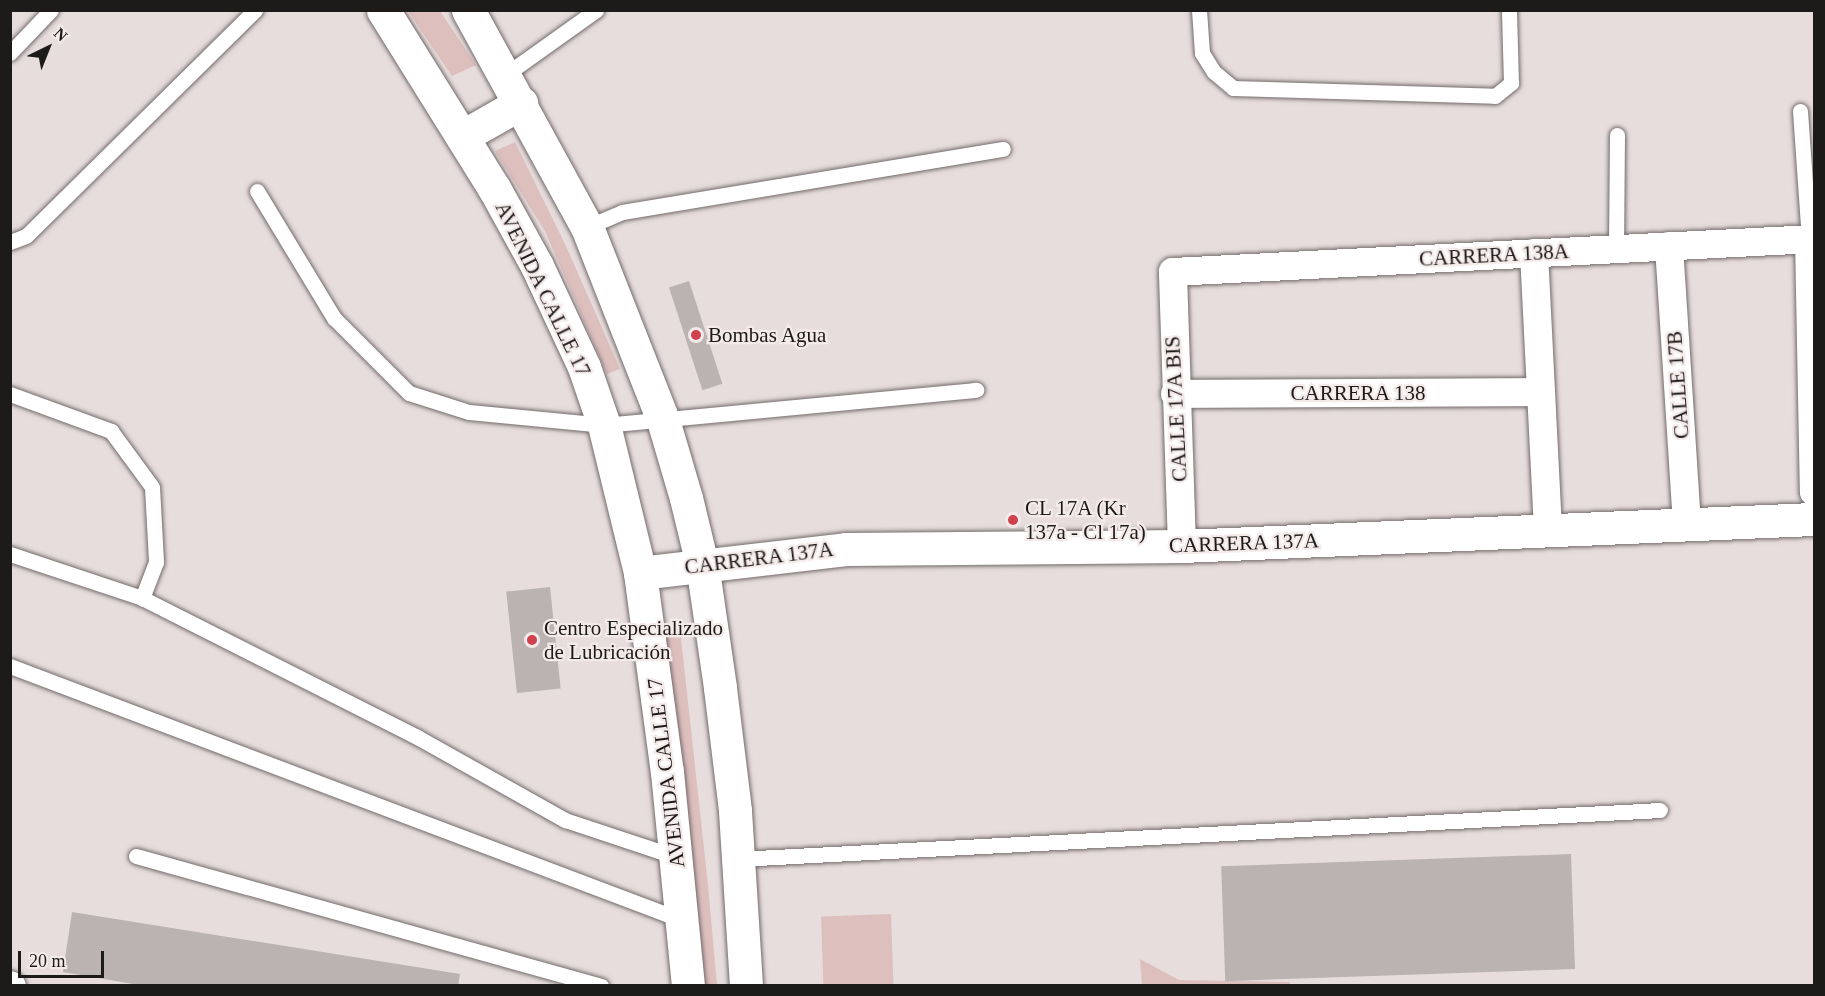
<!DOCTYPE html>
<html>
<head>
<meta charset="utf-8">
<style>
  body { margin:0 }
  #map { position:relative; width:1825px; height:996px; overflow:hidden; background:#e7dddd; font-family:"Times New Roman",serif }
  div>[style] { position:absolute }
  .green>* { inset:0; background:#ddbfbe; transform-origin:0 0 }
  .building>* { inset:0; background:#bbb2b2; transform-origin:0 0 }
  .roads { filter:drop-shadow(0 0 2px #736a6a) drop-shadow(0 0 2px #736a6a) }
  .service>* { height:15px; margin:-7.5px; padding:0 7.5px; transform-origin:7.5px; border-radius:7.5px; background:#fff }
  .minor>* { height:28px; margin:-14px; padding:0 14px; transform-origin:14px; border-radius:14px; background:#fff }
  .tertiary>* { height:33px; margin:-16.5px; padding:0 16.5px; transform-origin:16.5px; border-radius:16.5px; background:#fff }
  .primary>* { height:33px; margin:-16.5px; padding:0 16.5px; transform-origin:16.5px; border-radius:16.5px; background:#fff }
  .dots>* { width:16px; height:16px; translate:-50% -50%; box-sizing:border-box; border:3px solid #f4eaea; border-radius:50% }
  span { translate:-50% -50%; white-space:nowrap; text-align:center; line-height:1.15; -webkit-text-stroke:4.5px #f4eaea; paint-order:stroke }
  .street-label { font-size:21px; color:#1d1a1a }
  .poi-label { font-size:21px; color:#1d1a1a }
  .left { translate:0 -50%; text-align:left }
  .frame { position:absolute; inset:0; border:12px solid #1d1a1a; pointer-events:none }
  .north { position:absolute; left:18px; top:18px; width:60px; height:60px; -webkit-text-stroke:4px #f4eaea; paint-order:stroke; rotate:43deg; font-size:16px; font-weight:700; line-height:24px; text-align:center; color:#1d1a1a }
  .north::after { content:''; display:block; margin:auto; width:21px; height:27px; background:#1d1a1a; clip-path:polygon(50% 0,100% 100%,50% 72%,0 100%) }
  .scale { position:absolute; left:18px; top:951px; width:86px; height:27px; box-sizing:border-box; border:3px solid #1d1a1a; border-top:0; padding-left:8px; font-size:18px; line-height:21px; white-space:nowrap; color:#1d1a1a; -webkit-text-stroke:4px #f4eaea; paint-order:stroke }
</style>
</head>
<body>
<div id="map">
  <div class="green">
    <i style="clip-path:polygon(408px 11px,440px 11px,476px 65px,452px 76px)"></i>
    <i style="clip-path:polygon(515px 142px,566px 246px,620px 369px,607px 374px,545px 231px,495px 151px)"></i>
    <i style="clip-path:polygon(680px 629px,708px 885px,717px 985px,696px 985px,657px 631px)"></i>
    <i style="left:891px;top:914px;width:71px;height:70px;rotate:88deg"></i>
    <i style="clip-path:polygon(1140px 959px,1179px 980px,1290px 982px,1290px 985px,1142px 985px)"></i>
  </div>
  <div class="building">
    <i style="left:689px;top:281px;width:108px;height:21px;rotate:72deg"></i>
    <i style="left:550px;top:587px;width:102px;height:44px;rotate:84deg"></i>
    <i style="left:1571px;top:854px;width:115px;height:350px;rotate:88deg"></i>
    <i style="clip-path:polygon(72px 912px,460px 974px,458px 986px,145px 986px,63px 972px)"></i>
  </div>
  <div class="roads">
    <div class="service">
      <i style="left:1199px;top:10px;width:43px;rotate:86deg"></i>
      <i style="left:1202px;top:53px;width:22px;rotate:58deg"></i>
      <i style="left:1214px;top:72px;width:25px;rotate:40deg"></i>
      <i style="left:1233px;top:88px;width:262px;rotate:1.7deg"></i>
      <i style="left:1495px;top:96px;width:21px;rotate:-39deg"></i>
      <i style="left:1511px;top:83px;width:73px;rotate:-91.6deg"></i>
      <i style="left:10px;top:53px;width:59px;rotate:-46.4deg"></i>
      <i style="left:505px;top:75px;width:112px;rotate:-35.5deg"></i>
      <i style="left:1800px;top:111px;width:128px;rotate:86deg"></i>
      <i style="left:257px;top:191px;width:149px;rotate:58.8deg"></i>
      <i style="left:334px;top:318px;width:106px;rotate:45deg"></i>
      <i style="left:409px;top:393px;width:63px;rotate:17.6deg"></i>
      <i style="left:469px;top:412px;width:136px;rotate:5.5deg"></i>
      <i style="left:604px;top:425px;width:374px;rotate:-5.4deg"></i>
      <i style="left:587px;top:227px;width:38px;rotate:-23deg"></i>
      <i style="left:622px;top:212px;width:386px;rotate:-9.4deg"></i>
      <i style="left:10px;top:242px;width:17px;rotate:-21deg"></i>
      <i style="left:26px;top:236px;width:322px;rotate:-44.6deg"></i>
      <i style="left:1616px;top:249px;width:114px;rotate:-89.5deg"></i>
      <i style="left:10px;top:394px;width:108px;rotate:20.1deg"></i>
      <i style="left:111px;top:431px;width:69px;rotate:53.8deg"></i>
      <i style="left:152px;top:487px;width:75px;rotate:86.9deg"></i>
      <i style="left:156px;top:562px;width:39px;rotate:111deg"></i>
      <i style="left:142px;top:598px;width:308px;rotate:26.8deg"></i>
      <i style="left:417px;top:737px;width:170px;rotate:29.3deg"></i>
      <i style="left:565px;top:820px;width:117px;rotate:18.4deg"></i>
      <i style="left:10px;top:554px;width:139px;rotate:18.4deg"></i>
      <i style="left:10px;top:666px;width:718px;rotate:20.71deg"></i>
      <i style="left:136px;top:856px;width:483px;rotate:15.6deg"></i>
      <i style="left:738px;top:859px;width:923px;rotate:-3.04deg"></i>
    </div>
    <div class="minor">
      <i style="left:1809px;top:239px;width:253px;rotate:88.9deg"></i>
      <i style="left:1669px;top:246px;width:280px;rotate:86.3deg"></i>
      <i style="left:1534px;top:253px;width:278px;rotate:87.1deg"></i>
      <i style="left:1175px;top:394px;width:366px;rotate:-0.3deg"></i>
      <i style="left:1182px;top:546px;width:274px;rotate:-91.9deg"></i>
      <i style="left:1173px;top:272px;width:642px;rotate:-2.95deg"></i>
      <i style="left:10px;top:985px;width:2px;rotate:27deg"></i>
    </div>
    <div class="tertiary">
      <i style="left:640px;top:573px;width:207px;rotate:-6.6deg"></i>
      <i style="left:846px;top:549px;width:336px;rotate:-0.5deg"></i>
      <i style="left:1182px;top:546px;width:633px;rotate:-2.45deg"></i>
    </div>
    <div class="primary">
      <i style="left:383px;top:10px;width:210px;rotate:58.1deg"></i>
      <i style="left:494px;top:188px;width:89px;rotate:61.1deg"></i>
      <i style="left:537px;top:266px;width:111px;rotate:65deg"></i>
      <i style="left:584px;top:367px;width:61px;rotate:71deg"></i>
      <i style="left:604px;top:425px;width:152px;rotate:76.3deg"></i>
      <i style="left:640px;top:573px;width:201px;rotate:82.3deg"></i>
      <i style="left:667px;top:772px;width:215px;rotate:84.4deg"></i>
      <i style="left:468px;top:10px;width:247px;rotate:61.3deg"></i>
      <i style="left:587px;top:227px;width:207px;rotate:68.5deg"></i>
      <i style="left:663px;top:420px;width:81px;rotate:73.6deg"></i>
      <i style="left:686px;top:498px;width:68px;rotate:76.4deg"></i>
      <i style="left:702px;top:564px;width:125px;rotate:81.7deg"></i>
      <i style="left:720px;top:688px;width:124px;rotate:83deg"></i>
      <i style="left:735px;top:811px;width:175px;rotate:86.4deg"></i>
      <i style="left:463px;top:136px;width:67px;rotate:-29.6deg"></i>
    </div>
  </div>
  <div class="dots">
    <i style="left:696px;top:335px;background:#d1414d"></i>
    <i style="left:1013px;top:520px;background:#d1414d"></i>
    <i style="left:532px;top:640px;background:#d1414d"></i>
  </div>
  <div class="street-label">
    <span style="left:1494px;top:255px;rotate:-3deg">CARRERA 138A</span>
    <span style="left:543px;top:289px;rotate:64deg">AVENIDA CALLE 17</span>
    <span style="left:1678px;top:385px;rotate:-94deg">CALLE 17B</span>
    <span style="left:1358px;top:393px">CARRERA 138</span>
    <span style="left:1176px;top:409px;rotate:-93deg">CALLE 17A BIS</span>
    <span style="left:1244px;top:543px;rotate:-2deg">CARRERA 137A</span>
    <span style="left:759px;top:558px;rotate:-7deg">CARRERA 137A</span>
    <span style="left:666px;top:773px;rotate:-97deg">AVENIDA CALLE 17</span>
  </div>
  <div class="poi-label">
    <span class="left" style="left:708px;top:335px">Bombas Agua</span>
    <span class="left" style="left:1025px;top:520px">CL 17A (Kr<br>137a - Cl 17a)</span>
    <span class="left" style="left:544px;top:640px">Centro Especializado<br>de Lubricación</span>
  </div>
  <div class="frame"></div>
  <div class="north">N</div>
  <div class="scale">20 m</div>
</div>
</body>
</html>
